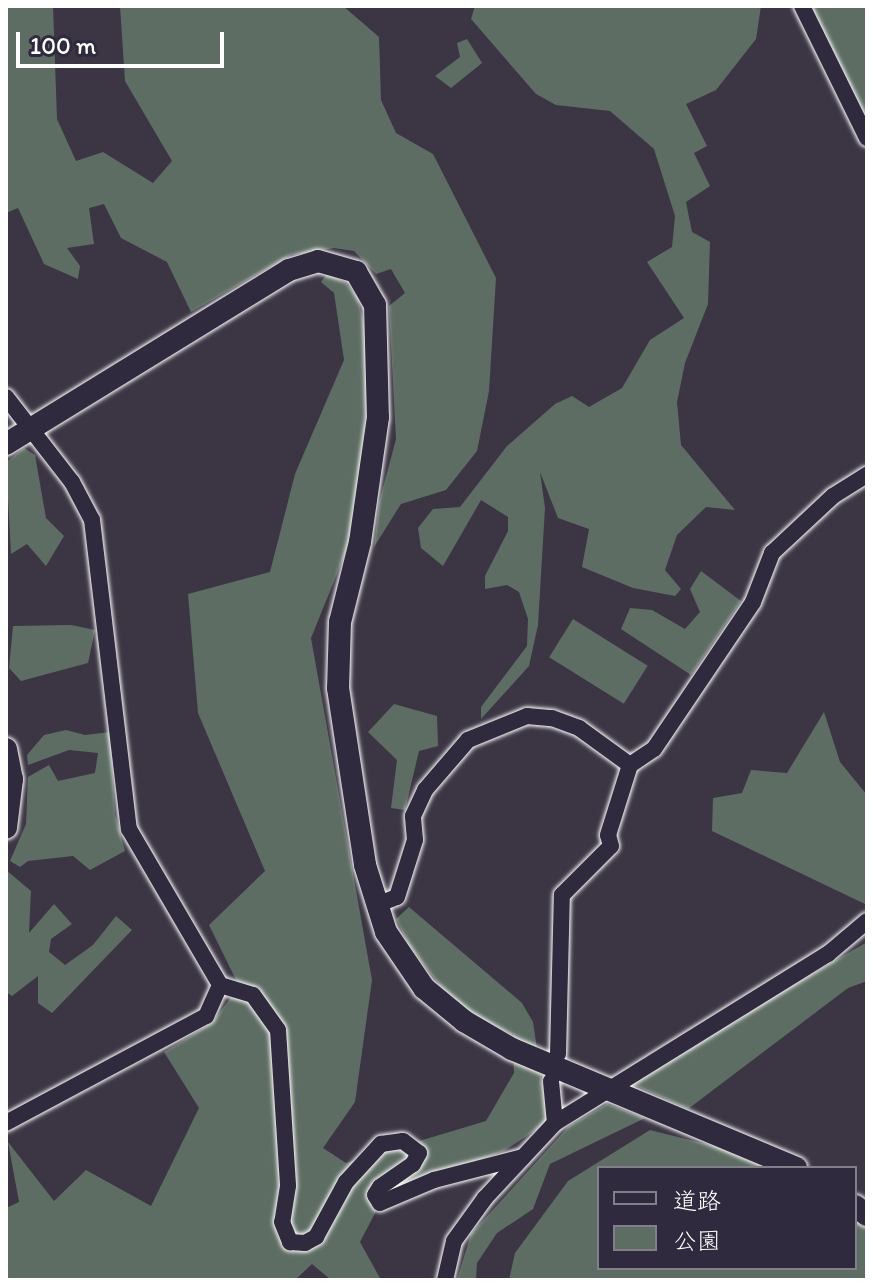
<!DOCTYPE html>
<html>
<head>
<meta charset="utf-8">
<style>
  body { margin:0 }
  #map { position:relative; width:873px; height:1286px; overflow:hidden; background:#3c3544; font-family:Itim,"Klee One",sans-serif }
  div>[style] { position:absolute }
  .green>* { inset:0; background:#5e6d64; transform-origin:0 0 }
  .roads { filter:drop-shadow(0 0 2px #fff) drop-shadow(0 0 2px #fff) }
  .street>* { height:16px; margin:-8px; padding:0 8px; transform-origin:8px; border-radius:8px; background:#2f2a3d }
  .secondary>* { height:22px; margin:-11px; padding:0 11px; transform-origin:11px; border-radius:11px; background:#2f2a3d }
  span { translate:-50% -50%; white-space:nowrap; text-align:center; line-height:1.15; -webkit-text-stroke:7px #2f2a3d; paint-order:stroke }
  .frame { position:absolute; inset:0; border:8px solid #fff; pointer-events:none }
  .legend { position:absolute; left:597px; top:1166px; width:260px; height:104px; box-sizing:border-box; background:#2f2a3d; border:2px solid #827f8b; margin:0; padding:10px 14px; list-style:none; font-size:24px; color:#fff }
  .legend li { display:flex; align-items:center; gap:16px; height:40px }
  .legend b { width:40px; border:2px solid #827f8b }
  .scale { position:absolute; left:16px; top:32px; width:208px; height:36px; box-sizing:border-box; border:4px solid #fff; border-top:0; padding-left:10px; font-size:24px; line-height:28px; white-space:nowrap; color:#fff; -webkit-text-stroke:6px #2f2a3d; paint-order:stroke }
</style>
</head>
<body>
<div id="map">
  <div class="green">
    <i style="clip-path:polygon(6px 6px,53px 6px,57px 119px,76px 161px,103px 152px,153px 183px,172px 161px,125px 81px,120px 6px,343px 6px,379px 37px,381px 100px,396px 133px,433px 154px,496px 278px,489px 391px,477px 451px,446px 490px,401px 504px,374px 547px,379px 503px,396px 439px,389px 306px,405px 293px,391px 269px,376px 274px,354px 251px,334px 248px,291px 255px,191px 312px,167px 262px,121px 238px,104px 204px,89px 208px,94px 244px,67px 248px,80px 266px,78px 279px,44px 264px,18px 208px,6px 213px)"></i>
    <i style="clip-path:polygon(475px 6px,761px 6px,756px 39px,716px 90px,686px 104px,707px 146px,694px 153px,710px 186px,686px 202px,692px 232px,710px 242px,708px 304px,685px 363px,677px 402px,681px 445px,735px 510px,706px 507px,677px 535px,665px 570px,681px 589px,675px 596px,633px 588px,582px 567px,589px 529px,558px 518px,540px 472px,545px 508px,538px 625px,529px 666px,481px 719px,481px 707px,527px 646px,528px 619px,519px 592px,507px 585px,485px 589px,485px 576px,508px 531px,508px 517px,481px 500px,443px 566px,421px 548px,418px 528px,433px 509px,460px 507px,507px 446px,555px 404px,572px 396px,589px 407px,622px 388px,650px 340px,684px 318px,647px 262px,672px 247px,675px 216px,654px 149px,610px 111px,556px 105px,536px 94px,471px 19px)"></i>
    <i style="clip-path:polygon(809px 6px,867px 6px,867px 120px)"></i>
    <i style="clip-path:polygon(467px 39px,482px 63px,451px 88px,435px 76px,460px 57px,457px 43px)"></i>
    <i style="clip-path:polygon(327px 274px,346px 283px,358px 298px,371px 356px,377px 433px,352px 537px,311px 638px,372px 980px,355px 1102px,323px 1148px,346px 1163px,486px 1121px,514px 1073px,513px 1035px,474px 1015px,440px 986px,409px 945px,396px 919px,409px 907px,522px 1003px,533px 1022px,548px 1122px,504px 1151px,386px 1192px,360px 1242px,381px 1280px,331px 1280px,312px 1264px,295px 1280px,6px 1280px,6px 1208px,19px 1202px,8px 1142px,54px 1201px,86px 1170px,151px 1206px,199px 1108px,164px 1052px,212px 1023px,239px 986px,209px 925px,265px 871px,198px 713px,188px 594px,270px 572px,295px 474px,344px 360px,334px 293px,321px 282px)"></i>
    <i style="clip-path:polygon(24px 448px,35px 455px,46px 518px,64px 536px,46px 566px,27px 544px,11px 554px,6px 462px)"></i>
    <i style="clip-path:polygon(701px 571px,741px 601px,691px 675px,621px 629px,630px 608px,652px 610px,685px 629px,700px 612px,690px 589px)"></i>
    <i style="left:573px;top:619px;width:88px;height:45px;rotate:32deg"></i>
    <i style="clip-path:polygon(71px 625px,95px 630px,88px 663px,21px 681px,9px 668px,13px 626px)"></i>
    <i style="clip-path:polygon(394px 704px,437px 716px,438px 746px,419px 751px,405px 810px,391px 808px,397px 760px,368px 732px)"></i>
    <i style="clip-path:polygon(824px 712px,840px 762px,867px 795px,867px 905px,712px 831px,713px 798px,742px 793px,751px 770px,787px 773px)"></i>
    <i style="clip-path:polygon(66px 730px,85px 735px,110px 732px,115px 814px,125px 851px,90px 870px,73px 856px,28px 861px,20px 867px,10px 861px,26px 824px,28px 777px,49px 765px,58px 781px,95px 773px,98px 753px,69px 750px,28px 765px,27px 755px,44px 735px)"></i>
    <i style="clip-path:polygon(6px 870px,31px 891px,29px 933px,54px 904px,72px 924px,51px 939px,49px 952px,65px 965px,93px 945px,116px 916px,132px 930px,52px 1013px,38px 1003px,38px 976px,12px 996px,6px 992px)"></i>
    <i style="clip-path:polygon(867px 942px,867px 981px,848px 988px,688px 1109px,628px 1082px)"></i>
    <i style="clip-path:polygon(607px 1104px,645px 1118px,550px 1164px,533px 1209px,497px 1233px,477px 1263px,476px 1280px,457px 1280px,471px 1234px,568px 1127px)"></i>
    <i style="clip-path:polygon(650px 1130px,738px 1152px,777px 1168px,599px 1168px,599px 1268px,855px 1268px,855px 1211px,867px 1219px,867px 1280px,509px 1280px,515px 1253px,568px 1181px)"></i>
  </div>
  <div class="roads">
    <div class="street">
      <i style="left:802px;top:6px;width:147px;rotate:63.8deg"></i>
      <i style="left:6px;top:397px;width:108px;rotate:52.2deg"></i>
      <i style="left:72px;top:482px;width:43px;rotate:62.2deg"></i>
      <i style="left:92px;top:520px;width:311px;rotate:83.2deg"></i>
      <i style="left:129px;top:829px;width:181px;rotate:59.7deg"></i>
      <i style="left:220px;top:985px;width:34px;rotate:114deg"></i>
      <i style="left:206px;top:1016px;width:227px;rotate:151.9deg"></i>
      <i style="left:376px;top:905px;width:22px;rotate:-21deg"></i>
      <i style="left:397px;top:897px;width:60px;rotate:-72.5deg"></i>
      <i style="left:415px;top:840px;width:24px;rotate:-95deg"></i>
      <i style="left:413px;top:816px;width:29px;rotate:-65deg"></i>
      <i style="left:425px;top:790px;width:66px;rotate:-49.3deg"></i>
      <i style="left:468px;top:740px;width:64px;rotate:-22.1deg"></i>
      <i style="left:527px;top:716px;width:25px;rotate:5deg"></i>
      <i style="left:552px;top:718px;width:29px;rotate:20deg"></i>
      <i style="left:579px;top:728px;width:63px;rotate:36deg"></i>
      <i style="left:220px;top:985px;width:34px;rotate:17deg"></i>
      <i style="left:253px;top:995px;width:43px;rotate:54.5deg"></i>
      <i style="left:278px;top:1030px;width:156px;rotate:86.3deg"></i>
      <i style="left:288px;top:1186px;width:36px;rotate:99deg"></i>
      <i style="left:282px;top:1222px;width:22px;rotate:68deg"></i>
      <i style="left:290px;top:1242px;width:15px;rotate:4deg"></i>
      <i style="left:305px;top:1243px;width:13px;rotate:-29deg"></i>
      <i style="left:316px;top:1237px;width:63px;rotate:-61.4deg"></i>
      <i style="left:346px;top:1182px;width:52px;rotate:-47.4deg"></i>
      <i style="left:381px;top:1144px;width:22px;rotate:-8deg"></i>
      <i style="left:403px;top:1141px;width:20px;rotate:37deg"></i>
      <i style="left:419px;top:1153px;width:13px;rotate:119deg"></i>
      <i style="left:413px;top:1164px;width:40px;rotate:145.1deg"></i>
      <i style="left:380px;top:1187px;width:9px;rotate:122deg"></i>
      <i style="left:375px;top:1195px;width:9px;rotate:58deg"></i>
      <i style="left:380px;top:1203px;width:59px;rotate:-23.1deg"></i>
      <i style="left:434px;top:1180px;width:92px;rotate:-14.5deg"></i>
      <i style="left:558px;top:1054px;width:159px;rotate:-88.6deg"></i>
      <i style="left:562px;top:895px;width:69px;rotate:-45deg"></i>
      <i style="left:611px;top:846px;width:11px;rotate:-105deg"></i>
      <i style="left:608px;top:835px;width:73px;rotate:-72.6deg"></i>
      <i style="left:630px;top:765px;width:29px;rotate:-34deg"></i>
      <i style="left:654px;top:749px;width:177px;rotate:-56deg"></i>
      <i style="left:753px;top:602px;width:53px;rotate:-68.8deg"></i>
      <i style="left:772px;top:553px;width:83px;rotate:-43.1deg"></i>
      <i style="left:833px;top:496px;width:40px;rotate:-32deg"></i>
      <i style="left:551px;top:1081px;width:42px;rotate:84.6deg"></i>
      <i style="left:445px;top:1280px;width:40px;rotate:-77deg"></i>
      <i style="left:454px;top:1241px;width:53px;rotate:-54.2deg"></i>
      <i style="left:485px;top:1198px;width:103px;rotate:-47deg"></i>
      <i style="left:555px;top:1123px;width:321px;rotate:-31.8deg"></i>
      <i style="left:828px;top:954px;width:51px;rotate:-40.2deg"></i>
    </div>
    <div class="secondary">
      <i style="left:6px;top:444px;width:332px;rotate:-31.6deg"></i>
      <i style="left:289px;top:270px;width:30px;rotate:-17deg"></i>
      <i style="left:318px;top:261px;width:40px;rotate:16deg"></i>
      <i style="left:356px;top:272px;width:38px;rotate:60deg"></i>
      <i style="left:375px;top:305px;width:112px;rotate:88.5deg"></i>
      <i style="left:378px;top:417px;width:126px;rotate:98.2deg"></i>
      <i style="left:360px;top:542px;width:82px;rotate:104deg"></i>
      <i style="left:340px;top:622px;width:66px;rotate:91.7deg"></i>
      <i style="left:338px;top:688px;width:179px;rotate:81.3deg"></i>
      <i style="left:365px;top:865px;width:70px;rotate:72.6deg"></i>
      <i style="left:386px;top:932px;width:68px;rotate:55.8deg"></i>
      <i style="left:424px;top:988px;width:52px;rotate:39.5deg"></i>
      <i style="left:464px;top:1021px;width:56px;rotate:30.3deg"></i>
      <i style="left:512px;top:1049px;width:308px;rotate:22.7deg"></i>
      <i style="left:6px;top:749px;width:31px;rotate:79deg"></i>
      <i style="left:12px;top:779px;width:49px;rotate:97deg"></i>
      <i style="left:855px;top:1206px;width:15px;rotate:37deg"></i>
    </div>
  </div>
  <div class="frame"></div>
  <ul class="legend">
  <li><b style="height:10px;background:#2f2a3d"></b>道路</li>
  <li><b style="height:22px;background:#5e6d64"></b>公園</li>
  </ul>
  <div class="scale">100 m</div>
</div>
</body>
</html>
